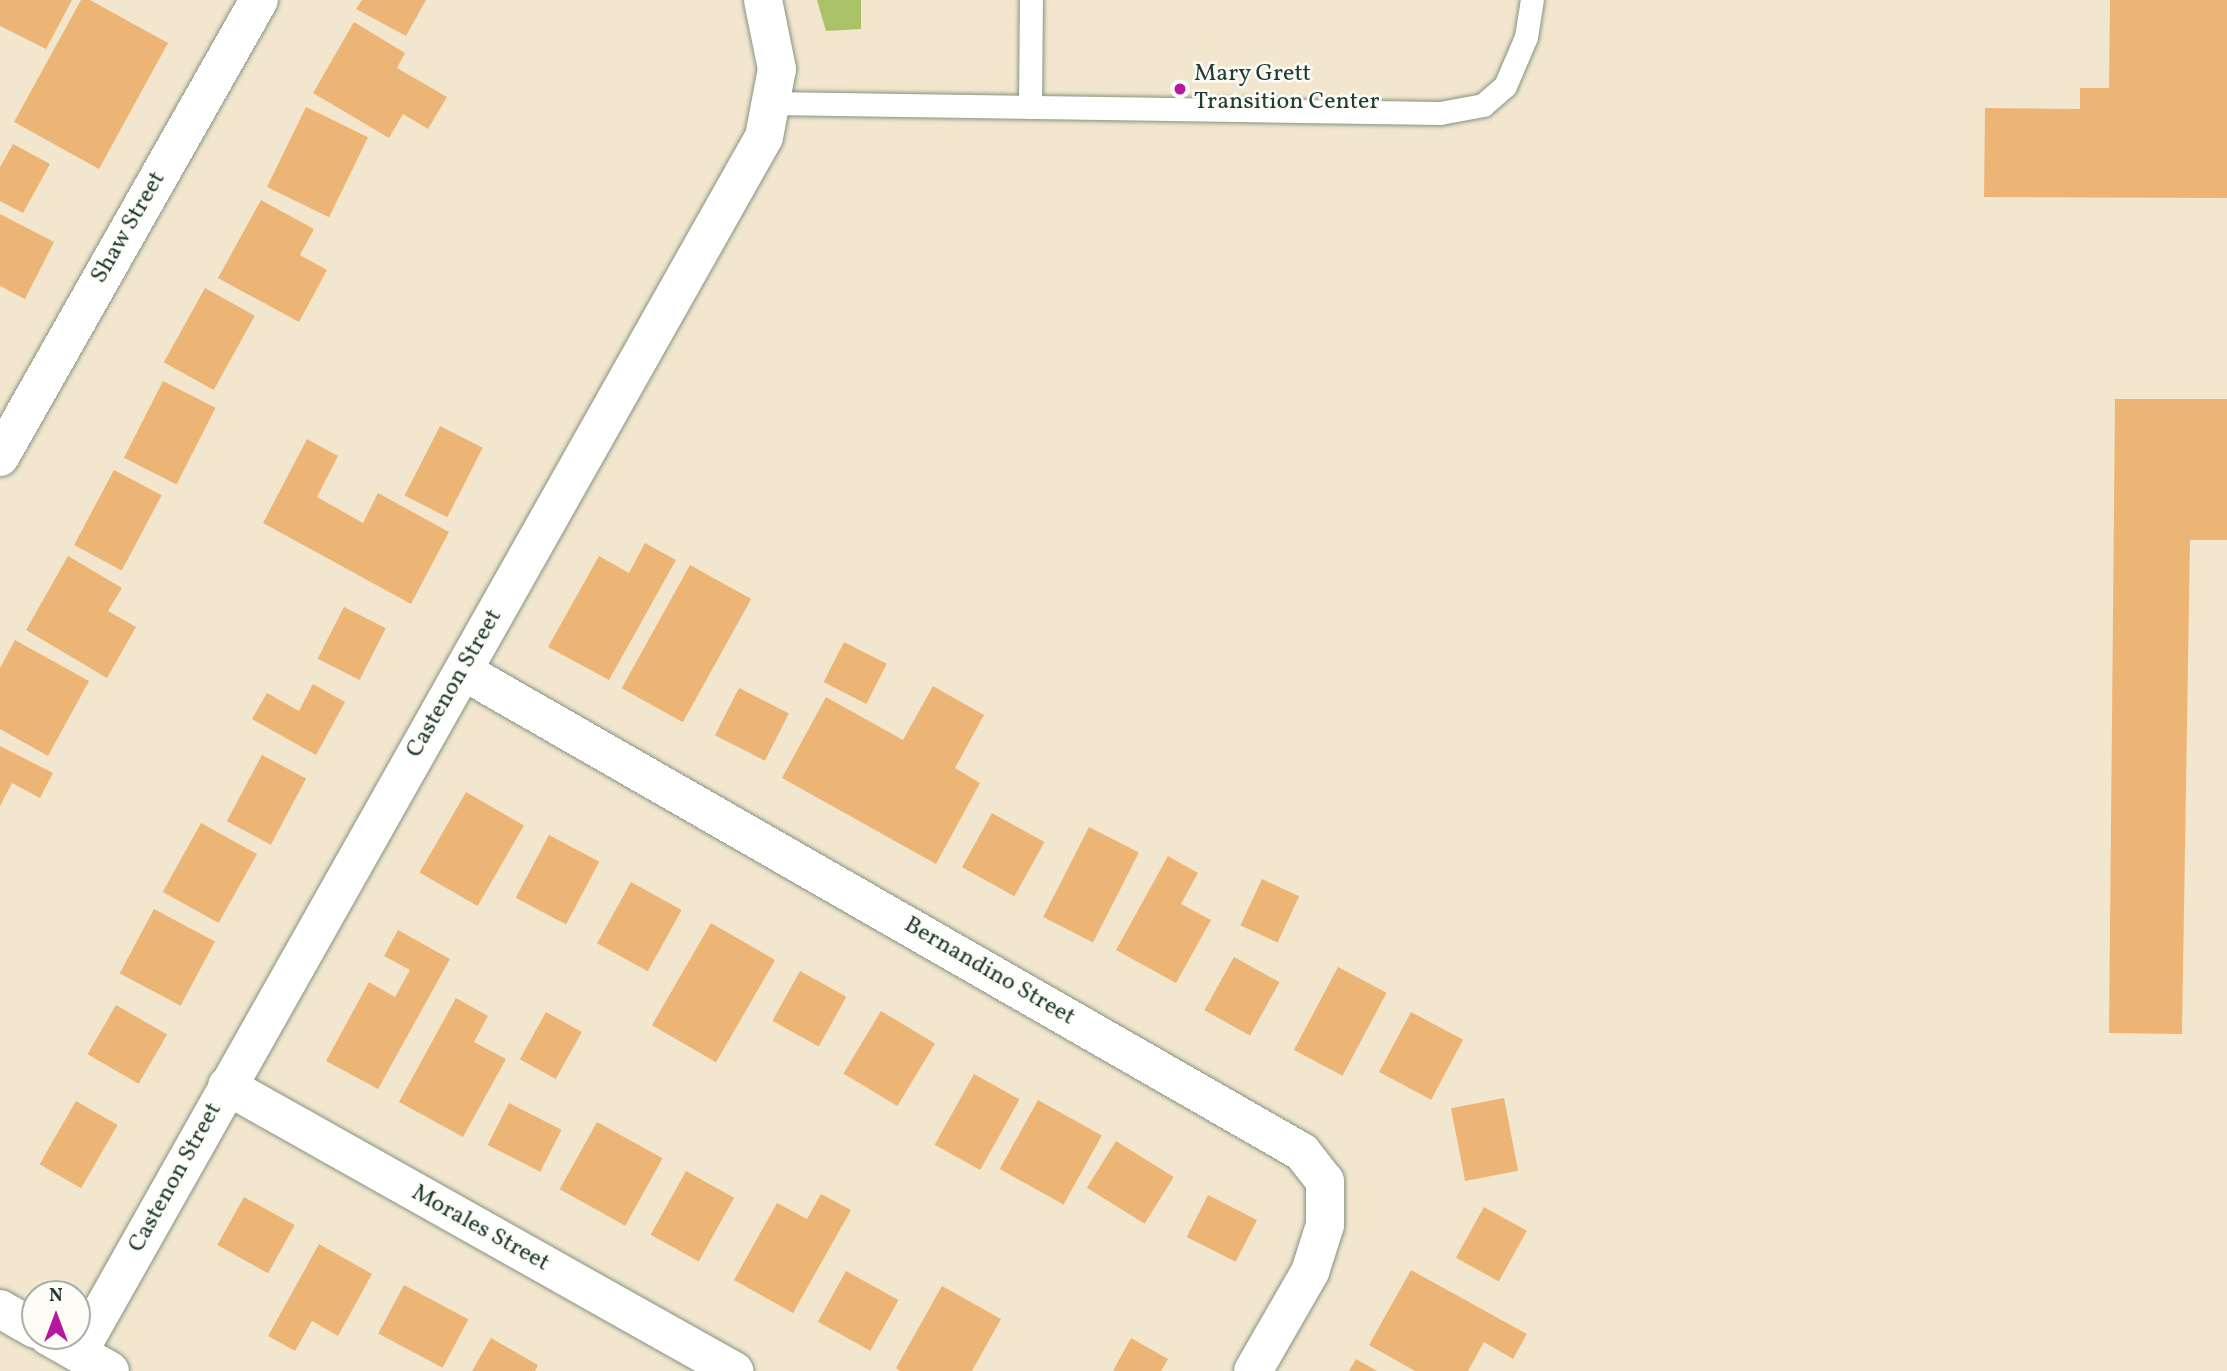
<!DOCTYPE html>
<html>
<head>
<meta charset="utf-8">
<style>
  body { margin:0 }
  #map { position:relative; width:2227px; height:1371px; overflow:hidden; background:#f2e7ce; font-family:Vollkorn,serif }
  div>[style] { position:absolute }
  .green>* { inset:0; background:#a9c167 }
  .building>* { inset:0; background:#edb575; transform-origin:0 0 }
  .roads { filter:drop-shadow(0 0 2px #889281) drop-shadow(0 0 2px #889281) }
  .service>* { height:23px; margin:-11.5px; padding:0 11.5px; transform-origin:11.5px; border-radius:11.5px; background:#fff }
  .minor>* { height:38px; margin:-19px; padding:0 19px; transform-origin:19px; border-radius:19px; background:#fff }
  .secondary>* { height:38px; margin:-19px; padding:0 19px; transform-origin:19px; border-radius:19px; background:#fff }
  .dots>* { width:19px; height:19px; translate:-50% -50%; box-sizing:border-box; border:4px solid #fdfcf7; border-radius:50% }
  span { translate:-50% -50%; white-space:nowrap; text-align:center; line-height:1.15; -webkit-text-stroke:5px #fdfcf7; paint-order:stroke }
  .poi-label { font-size:24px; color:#1f3d34 }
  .left { translate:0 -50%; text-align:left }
  .street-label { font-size:24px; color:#1f3d34 }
  .north { position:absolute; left:21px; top:1280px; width:70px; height:70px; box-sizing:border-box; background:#fdfcf7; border:2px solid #a4b0a9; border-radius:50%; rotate:0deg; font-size:19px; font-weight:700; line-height:28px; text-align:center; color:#1f3d34 }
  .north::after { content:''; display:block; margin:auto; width:24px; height:32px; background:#b5179e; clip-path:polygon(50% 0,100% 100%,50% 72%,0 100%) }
</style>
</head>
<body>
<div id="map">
  <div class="green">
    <i style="clip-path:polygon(817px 0,861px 0,861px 29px,826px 31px)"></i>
  </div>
  <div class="building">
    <i style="clip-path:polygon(0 0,72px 0,46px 49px,0 26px)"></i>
    <i style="clip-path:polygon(81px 0,90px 0,168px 43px,99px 169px,14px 122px)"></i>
    <i style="clip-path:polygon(362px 0,426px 0,406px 36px,356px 9px)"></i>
    <i style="clip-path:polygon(2110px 0,2227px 0,2227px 198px,1984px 197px,1985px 108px,2080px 109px,2080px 88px,2109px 88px)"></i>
    <i style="clip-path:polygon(354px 22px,405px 53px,397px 68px,447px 97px,428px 129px,403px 114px,389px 138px,313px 93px)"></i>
    <i style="left:306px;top:107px;width:69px;height:89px;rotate:26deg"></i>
    <i style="clip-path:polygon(13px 144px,50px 164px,23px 213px,0 201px,0 167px)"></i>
    <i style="clip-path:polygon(261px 200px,314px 229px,300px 255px,327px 270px,299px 322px,218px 278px)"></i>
    <i style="clip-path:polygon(0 214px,54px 242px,25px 299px,0 286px)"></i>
    <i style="left:205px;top:288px;width:57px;height:85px;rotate:29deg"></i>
    <i style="left:163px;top:381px;width:59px;height:86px;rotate:27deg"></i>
    <i style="clip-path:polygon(2115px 399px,2227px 399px,2227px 540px,2190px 540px,2182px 1034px,2109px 1033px)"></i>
    <i style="left:440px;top:426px;width:48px;height:78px;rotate:27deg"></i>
    <i style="clip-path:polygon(307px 439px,338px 456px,317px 497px,363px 523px,378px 493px,449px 532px,411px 604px,263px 523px)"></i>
    <i style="left:114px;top:470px;width:54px;height:85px;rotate:28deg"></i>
    <i style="clip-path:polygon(645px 543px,676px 560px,609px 680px,548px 647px,599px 556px,629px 573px)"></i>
    <i style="clip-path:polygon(68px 556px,122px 588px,108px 611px,136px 627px,107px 678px,26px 630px)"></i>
    <i style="left:690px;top:565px;width:70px;height:141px;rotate:29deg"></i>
    <i style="left:344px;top:607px;width:47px;height:58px;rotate:27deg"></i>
    <i style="clip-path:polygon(15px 640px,89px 681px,48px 756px,0 729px,0 668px)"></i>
    <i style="left:844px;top:642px;width:48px;height:45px;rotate:27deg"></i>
    <i style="clip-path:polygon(313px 684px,345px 702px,316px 755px,252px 719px,267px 693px,299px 711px)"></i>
    <i style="clip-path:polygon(933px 686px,984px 715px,955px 768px,980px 783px,936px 864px,782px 778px,826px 697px,903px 740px)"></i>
    <i style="left:739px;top:688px;width:56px;height:53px;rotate:27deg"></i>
    <i style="clip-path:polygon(0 746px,53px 773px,40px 798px,12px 783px,0 806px)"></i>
    <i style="left:262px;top:755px;width:50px;height:75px;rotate:28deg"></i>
    <i style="left:466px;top:792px;width:67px;height:93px;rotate:30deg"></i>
    <i style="left:992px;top:813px;width:60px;height:62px;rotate:29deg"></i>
    <i style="left:201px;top:823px;width:64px;height:79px;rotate:29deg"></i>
    <i style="left:1089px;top:827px;width:56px;height:101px;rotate:27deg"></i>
    <i style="left:549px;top:835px;width:57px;height:71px;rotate:28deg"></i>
    <i style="clip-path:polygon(1168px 856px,1198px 873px,1181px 904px,1211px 920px,1176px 983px,1116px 950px)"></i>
    <i style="left:1262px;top:879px;width:41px;height:51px;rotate:25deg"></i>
    <i style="left:631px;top:882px;width:58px;height:70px;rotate:29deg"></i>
    <i style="left:154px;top:909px;width:69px;height:73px;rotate:28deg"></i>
    <i style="left:711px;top:923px;width:74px;height:118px;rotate:30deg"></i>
    <i style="clip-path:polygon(398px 930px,450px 959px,378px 1089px,326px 1061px,369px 982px,395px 997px,410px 970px,384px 956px)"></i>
    <i style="left:1234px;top:957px;width:52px;height:61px;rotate:29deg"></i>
    <i style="left:1338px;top:967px;width:55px;height:94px;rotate:28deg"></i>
    <i style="left:800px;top:971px;width:53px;height:57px;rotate:29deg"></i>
    <i style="clip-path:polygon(456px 998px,488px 1016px,474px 1042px,506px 1059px,463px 1137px,399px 1102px)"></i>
    <i style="left:116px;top:1005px;width:59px;height:57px;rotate:30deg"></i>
    <i style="left:881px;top:1011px;width:63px;height:73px;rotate:31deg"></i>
    <i style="left:546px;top:1012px;width:41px;height:54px;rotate:29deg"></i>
    <i style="left:1411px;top:1012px;width:59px;height:68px;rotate:28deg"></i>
    <i style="left:974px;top:1074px;width:52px;height:81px;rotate:29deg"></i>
    <i style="left:1504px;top:1098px;width:74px;height:54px;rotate:79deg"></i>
    <i style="left:1038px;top:1100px;width:73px;height:79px;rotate:29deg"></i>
    <i style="left:76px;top:1101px;width:48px;height:73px;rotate:30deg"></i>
    <i style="left:509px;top:1103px;width:59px;height:47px;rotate:27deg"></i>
    <i style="left:597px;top:1122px;width:75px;height:77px;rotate:29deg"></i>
    <i style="left:1116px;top:1141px;width:68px;height:55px;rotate:32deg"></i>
    <i style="left:686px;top:1171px;width:55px;height:73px;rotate:29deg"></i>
    <i style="clip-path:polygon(821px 1194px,851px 1210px,793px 1313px,734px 1280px,777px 1203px,807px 1219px)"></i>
    <i style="left:1208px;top:1195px;width:55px;height:47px;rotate:27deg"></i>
    <i style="left:244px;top:1197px;width:58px;height:55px;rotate:29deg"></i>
    <i style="left:1484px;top:1207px;width:49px;height:58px;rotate:29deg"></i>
    <i style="clip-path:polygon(319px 1244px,372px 1274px,338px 1336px,312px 1321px,295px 1351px,268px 1336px)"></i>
    <i style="clip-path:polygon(1411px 1270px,1527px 1334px,1513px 1359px,1484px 1342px,1468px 1371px,1415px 1371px,1369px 1345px)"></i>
    <i style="left:846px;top:1271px;width:60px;height:58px;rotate:29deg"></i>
    <i style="left:404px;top:1285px;width:73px;height:55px;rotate:28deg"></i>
    <i style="clip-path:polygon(942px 1286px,1001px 1319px,972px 1371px,900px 1371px,896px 1368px)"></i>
    <i style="clip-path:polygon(491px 1338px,538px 1365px,535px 1371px,472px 1371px)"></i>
    <i style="clip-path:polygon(1131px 1338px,1168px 1359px,1161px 1371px,1113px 1371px)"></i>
    <i style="clip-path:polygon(1356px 1359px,1377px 1371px,1349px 1371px)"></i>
  </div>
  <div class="roads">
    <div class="service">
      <i style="left:770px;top:103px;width:670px;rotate:0.86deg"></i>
      <i style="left:1440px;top:113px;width:44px;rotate:-10.5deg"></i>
      <i style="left:1483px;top:105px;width:29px;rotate:-41deg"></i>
      <i style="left:1505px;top:86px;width:53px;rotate:-66.8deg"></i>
      <i style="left:1526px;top:37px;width:37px;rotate:-81deg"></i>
      <i style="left:1030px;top:107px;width:107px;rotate:-89.5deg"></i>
    </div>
    <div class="minor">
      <i style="left:0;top:457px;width:525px;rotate:-60.46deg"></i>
      <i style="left:463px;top:671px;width:967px;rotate:29.83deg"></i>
      <i style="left:1302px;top:1152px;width:37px;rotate:52deg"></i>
      <i style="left:1325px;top:1181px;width:44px;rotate:90deg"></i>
      <i style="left:1325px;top:1225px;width:49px;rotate:107.7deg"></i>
      <i style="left:1310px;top:1272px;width:114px;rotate:119.9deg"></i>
      <i style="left:227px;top:1086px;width:582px;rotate:29.34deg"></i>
      <i style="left:78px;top:1353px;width:1396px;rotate:-60.57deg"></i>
      <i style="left:764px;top:137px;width:69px;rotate:-79.2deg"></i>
      <i style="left:777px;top:69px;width:70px;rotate:-101.5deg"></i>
    </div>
    <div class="secondary">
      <i style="left:0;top:1309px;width:40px;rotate:29.7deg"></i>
      <i style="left:48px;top:1336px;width:71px;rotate:29.4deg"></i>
    </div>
  </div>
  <div class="dots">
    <i style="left:1180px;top:89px;background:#b5179e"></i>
  </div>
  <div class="poi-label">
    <span class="left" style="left:1194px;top:89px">Mary Grett<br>Transition Center</span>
  </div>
  <div class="street-label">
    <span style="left:129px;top:228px;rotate:-60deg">Shaw Street</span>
    <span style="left:455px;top:684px;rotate:-60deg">Castenon Street</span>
    <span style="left:989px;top:972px;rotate:30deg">Bernandino Street</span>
    <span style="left:176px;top:1178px;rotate:-61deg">Castenon Street</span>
    <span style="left:480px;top:1229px;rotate:29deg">Morales Street</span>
  </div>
  <div class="north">N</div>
</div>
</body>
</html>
